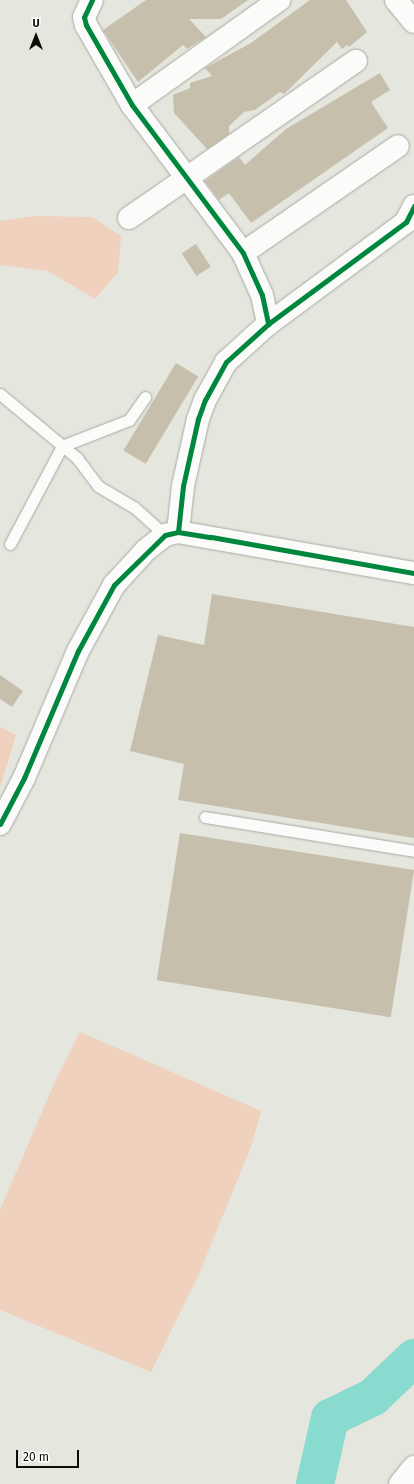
<!DOCTYPE html>
<html>
<head>
<meta charset="utf-8">
<style>
  body { margin:0 }
  #map { position:relative; width:414px; height:1484px; overflow:hidden; background:#e5e6de; font-family:"Fira Sans",sans-serif }
  div>[style] { position:absolute }
  .green>* { inset:0; background:#efd1bd }
  .river>* { height:38px; margin:-19px; padding:0 19px; transform-origin:19px; border-radius:19px; background:#89dbcf }
  .building>* { inset:0; background:#c6bfac; transform-origin:0 0 }
  .roads { filter:drop-shadow(0 0 1px #a8aaa3) drop-shadow(0 0 1px #a8aaa3) }
  .lane>* { height:11px; margin:-5.5px; padding:0 5.5px; transform-origin:5.5px; border-radius:5.5px; background:#fbfbfa }
  .street>* { height:22px; margin:-11px; padding:0 11px; transform-origin:11px; border-radius:11px; background:#fbfbfa }
  .secondary>* { height:22px; margin:-11px; padding:0 11px; transform-origin:11px; border-radius:11px; background:#fbfbfa }
  .cycleway>* { height:5px; margin:-2.5px; padding:0 2.5px; transform-origin:2.5px; border-radius:2.5px; background:#00873e }
  span { translate:-50% -50%; white-space:nowrap; text-align:center; line-height:1.15; -webkit-text-stroke:3.5px #fff; paint-order:stroke }
  .north { position:absolute; left:16px; top:16px; width:40px; height:40px; -webkit-text-stroke:3px #fff; paint-order:stroke; rotate:0deg; font-size:11px; font-weight:700; line-height:16px; text-align:center; color:#0c0d07 }
  .north::after { content:''; display:block; margin:auto; width:14px; height:18px; background:#0c0d07; clip-path:polygon(50% 0,100% 100%,50% 72%,0 100%) }
  .scale { position:absolute; left:16px; top:1450px; width:63px; height:18px; box-sizing:border-box; border:2px solid #0c0d07; border-top:0; padding-left:5px; font-size:12px; line-height:14px; white-space:nowrap; color:#0c0d07; -webkit-text-stroke:3px #fff; paint-order:stroke }
</style>
</head>
<body>
<div id="map">
  <div class="green">
    <i style="clip-path:polygon(36px 216px,92px 217px,121px 236px,118px 272px,95px 299px,48px 271px,0 265px,0 221px)"></i>
    <i style="clip-path:polygon(0 727px,16px 735px,0 788px)"></i>
    <i style="clip-path:polygon(80px 1032px,261px 1111px,252px 1144px,199px 1274px,151px 1372px,0 1310px,0 1210px,53px 1086px)"></i>
  </div>
  <div class="river">
    <i style="left:315px;top:1484px;width:68px;rotate:-77.2deg"></i>
    <i style="left:330px;top:1418px;width:48px;rotate:-26deg"></i>
    <i style="left:373px;top:1397px;width:57px;rotate:-43.6deg"></i>
  </div>
  <div class="building">
    <i style="clip-path:polygon(146px 0,248px 0,221px 19px,189px 19px,206px 37px,187px 49px,183px 45px,138px 82px,103px 30px)"></i>
    <i style="clip-path:polygon(310px 0,346px 0,367px 32px,349px 47px,347px 45px,342px 49px,337px 42px,284px 94px,280px 92px,255px 110px,244px 112px,229px 126px,229px 134px,207px 149px,174px 113px,173px 95px,190px 88px,190px 83px,212px 76px,205px 68px,251px 43px)"></i>
    <i style="clip-path:polygon(380px 73px,390px 90px,371px 102px,388px 128px,251px 223px,229px 193px,219px 200px,205px 181px,239px 157px,245px 165px,286px 129px)"></i>
    <i style="left:196px;top:244px;width:27px;height:17px;rotate:57deg"></i>
    <i style="left:176px;top:363px;width:26px;height:102px;rotate:31deg"></i>
    <i style="clip-path:polygon(212px 594px,414px 627px,414px 838px,178px 800px,184px 764px,130px 751px,158px 635px,204px 645px)"></i>
    <i style="clip-path:polygon(0 675px,23px 691px,12px 707px,0 699px)"></i>
    <i style="left:180px;top:833px;width:237px;height:149px;rotate:9deg"></i>
  </div>
  <div class="roads">
    <div class="lane">
      <i style="left:0;top:394px;width:100px;rotate:39.7deg"></i>
      <i style="left:77px;top:458px;width:35px;rotate:53deg"></i>
      <i style="left:98px;top:486px;width:43px;rotate:30.7deg"></i>
      <i style="left:135px;top:508px;width:40px;rotate:42deg"></i>
      <i style="left:10px;top:544px;width:111px;rotate:-62deg"></i>
      <i style="left:62px;top:446px;width:72px;rotate:-21.2deg"></i>
      <i style="left:129px;top:420px;width:28px;rotate:-55deg"></i>
      <i style="left:205px;top:817px;width:212px;rotate:9.2deg"></i>
    </div>
    <div class="street">
      <i style="left:92px;top:0;width:19px;rotate:115deg"></i>
      <i style="left:84px;top:17px;width:8px;rotate:76deg"></i>
      <i style="left:86px;top:25px;width:92px;rotate:60.1deg"></i>
      <i style="left:132px;top:105px;width:185px;rotate:53.1deg"></i>
      <i style="left:243px;top:253px;width:46px;rotate:65.7deg"></i>
      <i style="left:262px;top:295px;width:30px;rotate:78deg"></i>
      <i style="left:132px;top:105px;width:181px;rotate:-35.5deg"></i>
      <i style="left:129px;top:218px;width:276px;rotate:-34.7deg"></i>
      <i style="left:243px;top:253px;width:188px;rotate:-34.6deg"></i>
      <i style="left:0;top:824px;width:52px;rotate:-62.4deg"></i>
      <i style="left:24px;top:778px;width:138px;rotate:-67deg"></i>
      <i style="left:78px;top:651px;width:75px;rotate:-61.4deg"></i>
      <i style="left:114px;top:585px;width:47px;rotate:-47.6deg"></i>
      <i style="left:146px;top:550px;width:24px;rotate:-38deg"></i>
      <i style="left:165px;top:535px;width:13px;rotate:-13deg"></i>
    </div>
    <div class="secondary">
      <i style="left:396px;top:0;width:28px;rotate:51deg"></i>
      <i style="left:414px;top:206px;width:18px;rotate:117deg"></i>
      <i style="left:406px;top:222px;width:172px;rotate:143.5deg"></i>
      <i style="left:268px;top:324px;width:57px;rotate:137.9deg"></i>
      <i style="left:226px;top:362px;width:43px;rotate:118.9deg"></i>
      <i style="left:205px;top:400px;width:20px;rotate:110deg"></i>
      <i style="left:198px;top:419px;width:69px;rotate:102.6deg"></i>
      <i style="left:183px;top:486px;width:46px;rotate:96.2deg"></i>
      <i style="left:178px;top:532px;width:240px;rotate:9.9deg"></i>
      <i style="left:400px;top:1484px;width:22px;rotate:-51deg"></i>
    </div>
  </div>
  <div class="cycleway">
    <i style="left:92px;top:0;width:19px;rotate:115deg"></i>
    <i style="left:84px;top:17px;width:8px;rotate:76deg"></i>
    <i style="left:86px;top:25px;width:92px;rotate:60.1deg"></i>
    <i style="left:132px;top:105px;width:185px;rotate:53.1deg"></i>
    <i style="left:243px;top:253px;width:46px;rotate:65.7deg"></i>
    <i style="left:262px;top:295px;width:30px;rotate:78deg"></i>
    <i style="left:178px;top:532px;width:46px;rotate:-83.8deg"></i>
    <i style="left:183px;top:486px;width:69px;rotate:-77.4deg"></i>
    <i style="left:198px;top:419px;width:20px;rotate:-70deg"></i>
    <i style="left:205px;top:400px;width:43px;rotate:-61.1deg"></i>
    <i style="left:226px;top:362px;width:57px;rotate:-42.1deg"></i>
    <i style="left:268px;top:324px;width:172px;rotate:-36.5deg"></i>
    <i style="left:406px;top:222px;width:18px;rotate:-63deg"></i>
    <i style="left:0;top:824px;width:52px;rotate:-62.4deg"></i>
    <i style="left:24px;top:778px;width:138px;rotate:-67deg"></i>
    <i style="left:78px;top:651px;width:75px;rotate:-61.4deg"></i>
    <i style="left:114px;top:585px;width:71px;rotate:-44.4deg"></i>
    <i style="left:165px;top:535px;width:13px;rotate:-13deg"></i>
    <i style="left:178px;top:532px;width:33px;rotate:9deg"></i>
    <i style="left:211px;top:537px;width:206px;rotate:10.1deg"></i>
  </div>
  <div class="north">U</div>
  <div class="scale">20 m</div>
</div>
</body>
</html>
